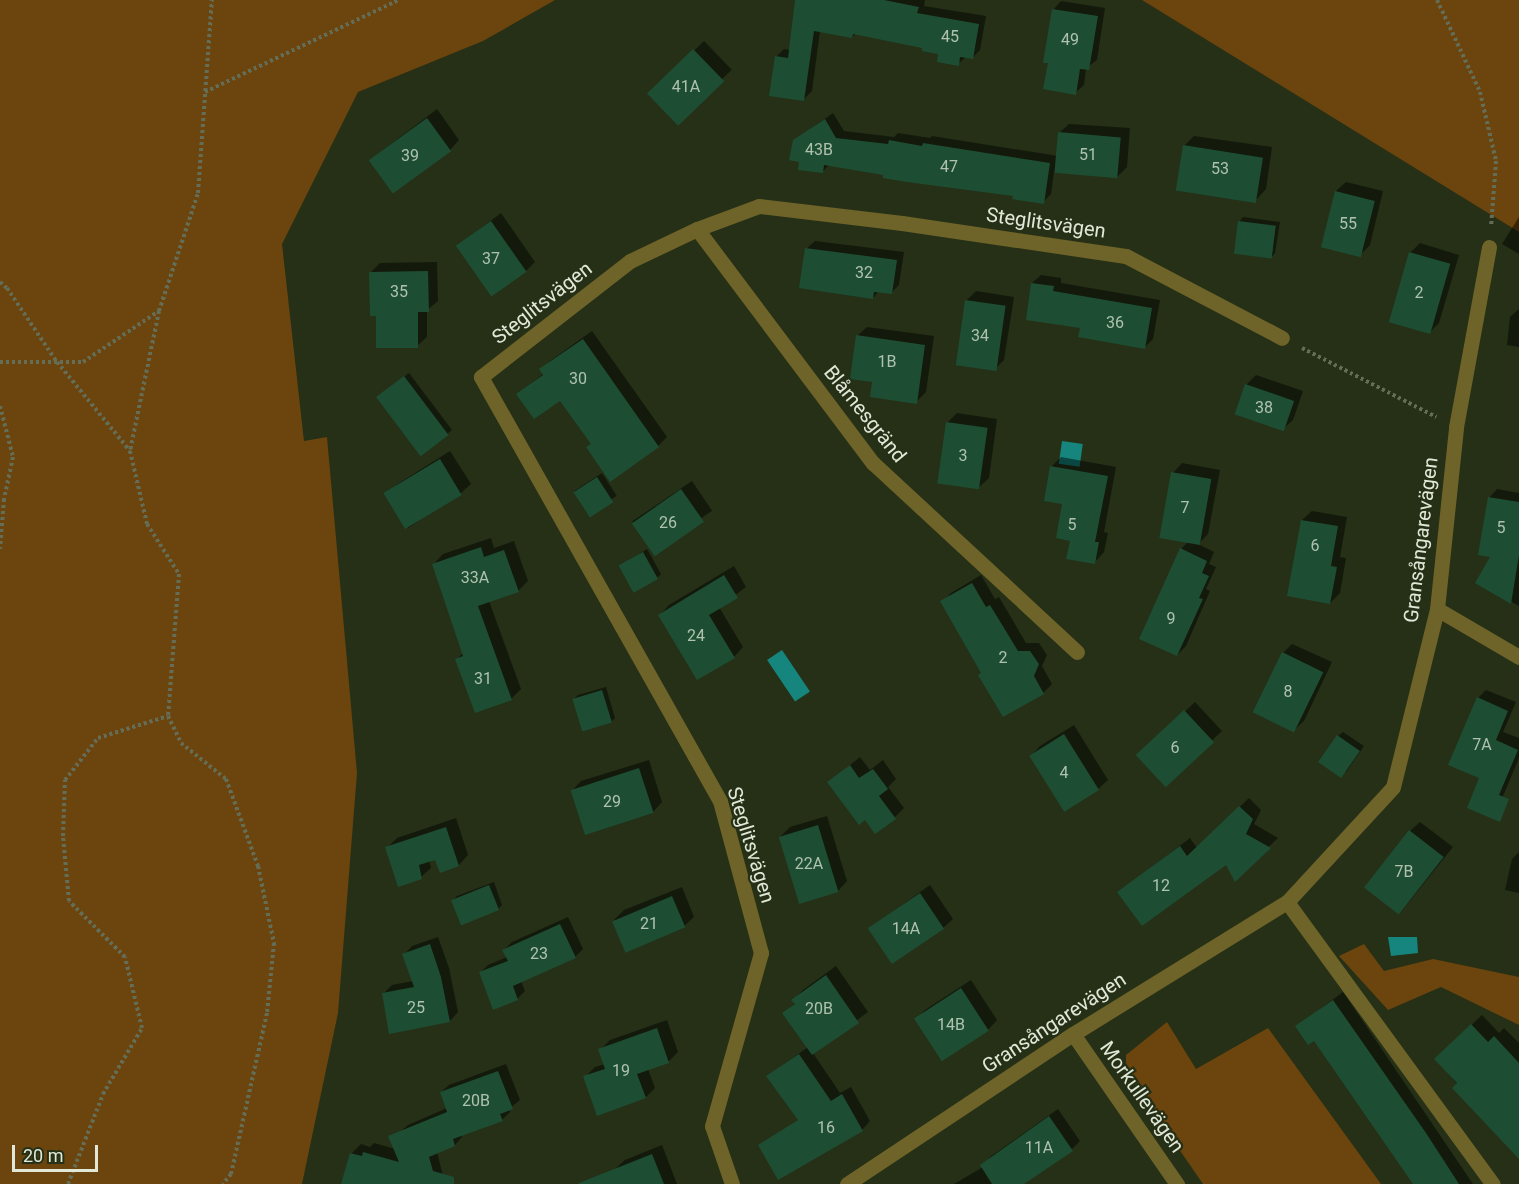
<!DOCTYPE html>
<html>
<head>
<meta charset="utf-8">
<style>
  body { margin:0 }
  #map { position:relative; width:1519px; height:1184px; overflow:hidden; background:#253016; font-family:Roboto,sans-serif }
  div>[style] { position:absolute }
  .green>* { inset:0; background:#6c440d }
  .water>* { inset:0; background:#15857d; transform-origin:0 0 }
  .shadow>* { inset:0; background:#0007; transform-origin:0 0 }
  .building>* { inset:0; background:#1d4e34; transform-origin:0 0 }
  .path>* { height:4px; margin-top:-2px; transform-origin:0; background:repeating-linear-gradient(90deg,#646e57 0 3px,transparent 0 6px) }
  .minor>* { height:15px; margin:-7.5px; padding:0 7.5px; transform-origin:7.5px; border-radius:7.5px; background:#6e6328 }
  span { translate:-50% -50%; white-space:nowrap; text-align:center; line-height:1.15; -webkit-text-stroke:4.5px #253016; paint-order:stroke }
  .number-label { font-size:16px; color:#b0c2af }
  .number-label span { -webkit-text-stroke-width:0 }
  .street-label { font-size:20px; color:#e1e8d8 }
  .scale { position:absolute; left:12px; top:1145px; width:86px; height:27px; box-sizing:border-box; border:3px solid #e1e8d8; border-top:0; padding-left:8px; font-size:18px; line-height:21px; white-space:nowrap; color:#e1e8d8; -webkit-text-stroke:4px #253016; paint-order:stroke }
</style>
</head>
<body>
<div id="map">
  <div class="green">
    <i style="clip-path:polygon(0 0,555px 0,483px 41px,358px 92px,282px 244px,304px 441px,327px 437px,357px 773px,338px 1013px,302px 1184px,0 1184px)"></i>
    <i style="clip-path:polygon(1142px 0,1519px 0,1519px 232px)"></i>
    <i style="clip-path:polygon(1364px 944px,1384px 971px,1433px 959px,1519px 977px,1519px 1025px,1441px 987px,1388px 1010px,1339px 956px)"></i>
    <i style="clip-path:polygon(1167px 1022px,1196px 1069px,1268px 1028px,1381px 1184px,1203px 1184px,1126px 1072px,1126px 1055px)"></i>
  </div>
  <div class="water">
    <i style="left:1062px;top:441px;width:21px;height:23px;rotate:8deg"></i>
    <i style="left:782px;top:650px;width:50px;height:18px;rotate:56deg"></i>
    <i style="clip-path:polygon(1388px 937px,1417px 937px,1418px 953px,1391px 956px)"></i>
  </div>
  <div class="shadow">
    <i style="clip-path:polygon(796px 0,925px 0,924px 6px,986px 16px,980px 50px,972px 58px,966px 57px,958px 64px,924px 46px,856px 33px,852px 37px,820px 31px,812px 91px,804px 99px,776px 57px,784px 49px,790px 50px)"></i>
    <i style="clip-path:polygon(1061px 1px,1105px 8px,1097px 60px,1086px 68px,1084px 85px,1075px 93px,1049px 62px,1053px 10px)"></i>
    <i style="left:704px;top:41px;width:40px;height:76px;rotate:46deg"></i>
    <i style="clip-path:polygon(437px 109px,459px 140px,450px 150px,370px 160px)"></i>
    <i style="clip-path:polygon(833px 113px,844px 131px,894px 137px,898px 133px,930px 138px,932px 136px,1058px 156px,1059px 133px,1069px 124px,1130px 128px,1127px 167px,1117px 177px,1054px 172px,1051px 194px,1043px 202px,1015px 194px,829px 165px,822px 172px,800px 161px,795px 140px)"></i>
    <i style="clip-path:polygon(1194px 136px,1272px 147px,1266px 189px,1257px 199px,1184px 146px)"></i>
    <i style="clip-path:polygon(1346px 182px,1383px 191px,1370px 245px,1360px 255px,1336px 191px)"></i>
    <i style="clip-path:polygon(501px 213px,535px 262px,526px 271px,458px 246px)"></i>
    <i style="clip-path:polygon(1243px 217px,1280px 222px,1275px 253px,1271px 258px,1239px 222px)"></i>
    <i style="clip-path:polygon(1519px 217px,1519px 254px,1502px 244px)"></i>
    <i style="clip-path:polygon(815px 241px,904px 252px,899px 285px,891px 293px,879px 291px,873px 298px,806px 249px)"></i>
    <i style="clip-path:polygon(1420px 243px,1459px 255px,1439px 323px,1429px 333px,1410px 253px)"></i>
    <i style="clip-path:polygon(437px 262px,438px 301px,427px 310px,427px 337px,417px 346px,377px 314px,371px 272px,380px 263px)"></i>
    <i style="clip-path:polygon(1041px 275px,1061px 278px,1061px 283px,1160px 300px,1153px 339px,1145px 347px,1082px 327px,1032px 283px)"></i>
    <i style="clip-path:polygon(976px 291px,1014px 297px,1004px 360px,994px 370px,966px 301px)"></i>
    <i style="clip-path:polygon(1519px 309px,1519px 347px,1507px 345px,1510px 317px)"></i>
    <i style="clip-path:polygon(867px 327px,934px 336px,926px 392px,916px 402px,874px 381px,857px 336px)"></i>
    <i style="clip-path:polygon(592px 331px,667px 437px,658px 446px,592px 443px,561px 399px,518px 394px,543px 374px,541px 370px,550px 361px)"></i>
    <i style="clip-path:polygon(409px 373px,452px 430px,447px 434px,382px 393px)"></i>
    <i style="clip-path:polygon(1256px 375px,1303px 391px,1293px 420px,1283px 429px,1246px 385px)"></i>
    <i style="clip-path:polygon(957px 413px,997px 419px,989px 478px,979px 487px,947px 423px)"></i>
    <i style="clip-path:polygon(450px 451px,471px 484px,461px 493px,408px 528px,387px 495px,396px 485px)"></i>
    <i style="clip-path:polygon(1061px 457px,1116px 467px,1104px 532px,1108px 533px,1104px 552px,1095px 562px,1064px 503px,1051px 467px)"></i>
    <i style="clip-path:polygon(1182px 463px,1220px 470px,1208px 534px,1198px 544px,1214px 552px,1209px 564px,1216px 567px,1206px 589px,1210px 591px,1186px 646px,1177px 655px,1181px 549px,1189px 541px,1173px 473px)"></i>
    <i style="left:602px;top:473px;width:27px;height:33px;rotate:57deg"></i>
    <i style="left:692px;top:481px;width:36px;height:72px;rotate:56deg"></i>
    <i style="clip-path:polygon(1497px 489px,1519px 493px,1519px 606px,1477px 583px,1492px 556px,1489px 498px)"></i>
    <i style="clip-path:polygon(1312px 511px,1347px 517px,1340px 557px,1346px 558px,1340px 593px,1330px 603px,1302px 520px)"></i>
    <i style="clip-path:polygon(491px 538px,494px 548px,514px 541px,528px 581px,518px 591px,489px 601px,521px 689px,511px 699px,457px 659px,464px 652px,434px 564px,443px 554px)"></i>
    <i style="clip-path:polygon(647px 549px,661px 574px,657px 578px,621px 566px)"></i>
    <i style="clip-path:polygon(734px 566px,746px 587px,719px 607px,743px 647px,734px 657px,660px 615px,669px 605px)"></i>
    <i style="clip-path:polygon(981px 575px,995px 599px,999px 597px,1026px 643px,1039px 643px,1047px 655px,1042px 666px,1052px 684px,1043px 693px,983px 672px,942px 602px,951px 593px)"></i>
    <i style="clip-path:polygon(1292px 644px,1332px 662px,1304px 721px,1294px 730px,1283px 653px)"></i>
    <i style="clip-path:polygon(606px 687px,615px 718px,611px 722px,574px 699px,578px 695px)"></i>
    <i style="clip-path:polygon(1486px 690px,1516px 702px,1503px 732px,1519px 738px,1519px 758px,1498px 808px,1481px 777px,1478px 698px)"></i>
    <i style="clip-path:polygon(1195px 702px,1222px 731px,1165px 785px,1148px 746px)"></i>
    <i style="clip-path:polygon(1074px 725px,1108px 780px,1098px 789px,1031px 756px,1040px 746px)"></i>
    <i style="clip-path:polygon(1343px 732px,1364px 746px,1346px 772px,1338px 736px)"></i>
    <i style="clip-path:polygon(860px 757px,870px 770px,883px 760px,896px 779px,888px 787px,904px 808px,895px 817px,829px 782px)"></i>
    <i style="clip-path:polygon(649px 760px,662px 802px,653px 812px,572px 791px,581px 781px)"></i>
    <i style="clip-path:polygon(1249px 798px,1261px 810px,1254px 824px,1278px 838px,1235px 880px,1227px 863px,1119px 892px,1190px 838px,1197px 848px)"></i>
    <i style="clip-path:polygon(827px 816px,847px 881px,838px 891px,780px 837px,790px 827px)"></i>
    <i style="clip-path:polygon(456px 818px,468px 855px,459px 865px,435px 859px,429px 860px,431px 868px,421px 877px,387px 848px,397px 838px)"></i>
    <i style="clip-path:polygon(1420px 822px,1453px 847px,1400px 913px,1410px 831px)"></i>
    <i style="clip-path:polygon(1519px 852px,1519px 893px,1505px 890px,1512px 859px)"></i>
    <i style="clip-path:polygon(494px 882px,502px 905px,498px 909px,453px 900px,457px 896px)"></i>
    <i style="clip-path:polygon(930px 885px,953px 919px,943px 928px,870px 928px)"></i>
    <i style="clip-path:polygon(682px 887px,694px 917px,684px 926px,614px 920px,624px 910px)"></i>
    <i style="clip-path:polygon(568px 917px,583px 949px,575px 957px,521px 981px,525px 991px,517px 999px,480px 973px,488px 965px,507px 957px,504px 950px,512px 942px)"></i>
    <i style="clip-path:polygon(438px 937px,449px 968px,458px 1012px,450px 1021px,383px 994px,392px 985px,413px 981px,404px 955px,412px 946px)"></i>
    <i style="clip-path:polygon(836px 966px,868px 1012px,813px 1053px,840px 1093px,851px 1087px,870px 1121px,862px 1130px,768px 1076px,808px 1047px,784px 1013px,796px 1003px,793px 1000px,803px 990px)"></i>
    <i style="clip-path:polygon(971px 980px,997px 1020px,988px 1030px,916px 1019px,925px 1010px)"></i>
    <i style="clip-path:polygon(1343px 992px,1473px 1184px,1415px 1184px,1314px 1039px,1297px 1026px)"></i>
    <i style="clip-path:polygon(1482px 1015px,1499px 1033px,1504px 1028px,1519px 1043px,1519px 1157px,1436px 1059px)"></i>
    <i style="clip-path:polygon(667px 1020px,678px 1052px,669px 1061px,648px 1069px,655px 1088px,646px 1097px,585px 1077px,595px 1067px,605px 1064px,600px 1050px,610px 1040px)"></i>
    <i style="clip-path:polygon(506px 1064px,520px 1100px,509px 1109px,510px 1112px,502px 1120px,461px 1135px,462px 1137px,455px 1145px,437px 1152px,445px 1184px,343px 1184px,351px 1154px,361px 1144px,370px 1147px,374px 1143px,406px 1152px,400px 1132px,408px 1125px,447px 1108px,441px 1092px,449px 1085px)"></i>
    <i style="clip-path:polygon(1058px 1109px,1080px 1141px,1072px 1149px,1022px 1184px,954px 1184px,983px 1167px,990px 1157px)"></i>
    <i style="clip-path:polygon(662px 1145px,677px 1184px,621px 1184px,615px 1169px,625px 1160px)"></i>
  </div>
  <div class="building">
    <i style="clip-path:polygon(795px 0,884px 0,919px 7px,917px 13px,979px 24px,973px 59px,960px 57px,959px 66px,937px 62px,938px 54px,922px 51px,922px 48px,853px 34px,852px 38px,814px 31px,804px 101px,769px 96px,775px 56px,788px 58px)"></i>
    <i style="clip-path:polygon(1052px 9px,1098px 16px,1089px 70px,1080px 69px,1076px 95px,1043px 89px,1048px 63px,1043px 63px)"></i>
    <i style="left:693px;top:49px;width:45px;height:64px;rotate:46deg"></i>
    <i style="left:427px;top:118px;width:41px;height:72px;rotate:54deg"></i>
    <i style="clip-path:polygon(825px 119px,836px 138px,888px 144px,889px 140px,922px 146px,923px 143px,1050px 163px,1044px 204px,1012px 199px,1013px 196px,907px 182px,883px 178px,883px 175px,824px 165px,823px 173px,798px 170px,799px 162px,789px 160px,793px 140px)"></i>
    <i style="left:1058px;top:132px;width:63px;height:41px;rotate:5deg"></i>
    <i style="left:1183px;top:145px;width:81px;height:46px;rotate:9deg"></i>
    <i style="left:1335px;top:191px;width:41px;height:58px;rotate:14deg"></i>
    <i style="left:491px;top:221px;width:62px;height:43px;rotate:55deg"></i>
    <i style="left:1238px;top:221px;width:38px;height:33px;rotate:7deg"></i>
    <i style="clip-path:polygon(805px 248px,897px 260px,892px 294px,874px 292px,873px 299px,799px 288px)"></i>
    <i style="left:1409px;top:252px;width:43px;height:73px;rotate:16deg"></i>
    <i style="clip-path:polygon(428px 271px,429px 312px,418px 312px,418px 348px,376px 348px,376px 316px,370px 316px,369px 272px)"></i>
    <i style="clip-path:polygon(1031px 283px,1054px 286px,1053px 291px,1152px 308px,1145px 349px,1078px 337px,1080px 328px,1026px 320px)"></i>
    <i style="left:965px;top:300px;width:41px;height:66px;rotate:8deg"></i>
    <i style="clip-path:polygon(856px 335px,925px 345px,917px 404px,870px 397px,872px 382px,850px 379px)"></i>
    <i style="clip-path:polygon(583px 339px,659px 447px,610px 482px,586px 447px,591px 444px,560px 401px,534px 419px,516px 394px,543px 375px,539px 369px)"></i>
    <i style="left:404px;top:376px;width:74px;height:35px;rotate:53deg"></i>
    <i style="left:1245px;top:384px;width:52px;height:32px;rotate:19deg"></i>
    <i style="left:946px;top:422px;width:42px;height:62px;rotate:8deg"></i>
    <i style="left:440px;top:459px;width:42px;height:66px;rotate:59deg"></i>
    <i style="clip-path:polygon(1050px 466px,1108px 476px,1095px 542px,1099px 542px,1095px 564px,1066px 559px,1070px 541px,1056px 538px,1062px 504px,1044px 501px)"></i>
    <i style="left:1171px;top:472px;width:41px;height:67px;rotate:10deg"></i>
    <i style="left:597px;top:477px;width:30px;height:28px;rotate:57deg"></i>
    <i style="left:681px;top:489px;width:40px;height:60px;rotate:55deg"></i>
    <i style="clip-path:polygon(1488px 497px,1519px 502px,1519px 555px,1511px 604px,1475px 583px,1490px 557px,1478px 555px)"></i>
    <i style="clip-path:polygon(1301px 520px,1338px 526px,1331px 566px,1337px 567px,1330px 604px,1287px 596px)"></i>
    <i style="clip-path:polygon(481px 547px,484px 557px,504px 550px,519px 592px,478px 606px,512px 700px,475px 713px,455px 659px,463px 656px,432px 564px)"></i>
    <i style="clip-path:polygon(1180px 548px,1207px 561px,1202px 573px,1209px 576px,1199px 598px,1203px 599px,1177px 656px,1139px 639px)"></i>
    <i style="left:643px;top:552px;width:31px;height:28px;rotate:61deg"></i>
    <i style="clip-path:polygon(724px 575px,738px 598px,709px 615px,735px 658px,697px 680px,658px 615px)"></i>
    <i style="clip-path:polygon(972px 583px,986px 607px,990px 605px,1018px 651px,1030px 651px,1039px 664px,1034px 676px,1044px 694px,1003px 717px,978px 675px,981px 673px,940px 601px)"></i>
    <i style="left:1282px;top:652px;width:46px;height:67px;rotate:26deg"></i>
    <i style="left:602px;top:690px;width:34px;height:31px;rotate:73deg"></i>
    <i style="clip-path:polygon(1477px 697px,1508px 711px,1496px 740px,1518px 750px,1499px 795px,1509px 799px,1500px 822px,1467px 808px,1479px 778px,1448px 765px)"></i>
    <i style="left:1184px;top:710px;width:44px;height:66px;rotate:47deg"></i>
    <i style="left:1064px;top:734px;width:66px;height:41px;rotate:58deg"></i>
    <i style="left:1337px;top:735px;width:28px;height:33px;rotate:35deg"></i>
    <i style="clip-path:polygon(850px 765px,859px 778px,873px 769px,888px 789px,879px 796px,896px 819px,875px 834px,865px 820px,859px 825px,827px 782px)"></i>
    <i style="left:639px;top:768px;width:47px;height:72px;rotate:72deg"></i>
    <i style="clip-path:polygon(1239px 806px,1253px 819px,1246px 834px,1271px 848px,1235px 882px,1226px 865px,1142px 926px,1117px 892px,1180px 846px,1187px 856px)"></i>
    <i style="left:818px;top:825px;width:70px;height:41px;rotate:73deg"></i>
    <i style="clip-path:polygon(446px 827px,459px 866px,440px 873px,435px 860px,419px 865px,422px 879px,398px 887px,385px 847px)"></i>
    <i style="left:1409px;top:830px;width:44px;height:73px;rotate:38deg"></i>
    <i style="left:489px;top:885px;width:27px;height:41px;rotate:68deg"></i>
    <i style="left:920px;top:893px;width:43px;height:63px;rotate:56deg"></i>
    <i style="left:672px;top:896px;width:34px;height:65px;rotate:67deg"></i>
    <i style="clip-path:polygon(560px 924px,576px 958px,513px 986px,518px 1000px,493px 1010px,479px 972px,508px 961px,502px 950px)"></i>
    <i style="clip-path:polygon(430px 944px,441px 977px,450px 1022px,389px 1034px,382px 993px,414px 987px,402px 954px)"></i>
    <i style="clip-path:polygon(826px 975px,859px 1023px,812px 1055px,782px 1013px,795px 1004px,791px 1000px)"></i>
    <i style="left:961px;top:988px;width:51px;height:56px;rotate:57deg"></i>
    <i style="clip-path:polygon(1333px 1000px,1426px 1133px,1459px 1184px,1413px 1184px,1314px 1041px,1308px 1045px,1295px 1026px)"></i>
    <i style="clip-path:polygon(1471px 1024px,1488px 1042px,1494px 1036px,1519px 1063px,1519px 1159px,1452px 1088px,1457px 1083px,1434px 1059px)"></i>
    <i style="clip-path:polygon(657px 1028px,669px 1063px,637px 1074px,646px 1098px,597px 1116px,583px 1076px,605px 1069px,598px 1049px)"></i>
    <i style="clip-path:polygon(799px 1054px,831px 1101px,842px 1094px,863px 1131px,778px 1180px,758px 1145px,798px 1120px,766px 1076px)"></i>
    <i style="clip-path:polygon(498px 1071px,513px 1109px,500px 1114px,503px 1121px,453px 1139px,455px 1146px,429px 1157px,433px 1171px,454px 1177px,454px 1184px,341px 1184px,350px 1153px,362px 1156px,363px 1152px,399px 1162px,388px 1136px,447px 1112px,440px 1092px)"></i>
    <i style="clip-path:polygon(1049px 1116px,1073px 1151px,1024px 1184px,992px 1184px,980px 1165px)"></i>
    <i style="clip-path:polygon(652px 1154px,664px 1184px,579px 1184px,579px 1183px)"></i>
  </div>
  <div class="path">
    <i style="left:1437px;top:0;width:102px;rotate:64.9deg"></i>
    <i style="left:1480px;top:92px;width:71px;rotate:76.9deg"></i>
    <i style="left:1496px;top:161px;width:66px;rotate:94.3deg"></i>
    <i style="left:205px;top:92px;width:215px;rotate:-25.4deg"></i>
    <i style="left:0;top:282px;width:9px;rotate:41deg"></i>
    <i style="left:7px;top:288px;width:89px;rotate:56deg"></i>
    <i style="left:57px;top:362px;width:115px;rotate:50.6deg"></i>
    <i style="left:159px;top:311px;width:143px;rotate:101.7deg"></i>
    <i style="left:130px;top:451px;width:75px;rotate:76.9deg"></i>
    <i style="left:147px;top:524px;width:59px;rotate:57.4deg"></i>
    <i style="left:179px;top:574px;width:142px;rotate:94.4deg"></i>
    <i style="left:168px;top:716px;width:30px;rotate:64deg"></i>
    <i style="left:181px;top:743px;width:58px;rotate:38.7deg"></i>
    <i style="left:226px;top:779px;width:93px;rotate:69.8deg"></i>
    <i style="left:258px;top:866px;width:79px;rotate:78.3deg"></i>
    <i style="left:274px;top:943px;width:70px;rotate:95.7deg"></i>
    <i style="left:267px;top:1013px;width:165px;rotate:102.6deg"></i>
    <i style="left:231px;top:1174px;width:13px;rotate:129deg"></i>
    <i style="left:1302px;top:348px;width:151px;rotate:27.2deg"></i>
    <i style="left:0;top:362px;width:83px"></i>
    <i style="left:83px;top:362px;width:92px;rotate:-33.9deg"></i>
    <i style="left:159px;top:311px;width:124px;rotate:-71.7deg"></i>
    <i style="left:198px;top:193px;width:194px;rotate:-85.9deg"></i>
    <i style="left:0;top:406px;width:53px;rotate:75.7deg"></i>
    <i style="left:13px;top:457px;width:43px;rotate:102.1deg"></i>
    <i style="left:4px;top:499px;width:50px;rotate:94.6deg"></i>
    <i style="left:68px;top:1184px;width:97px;rotate:-68.7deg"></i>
    <i style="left:103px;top:1094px;width:77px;rotate:-59.4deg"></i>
    <i style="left:142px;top:1028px;width:73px;rotate:-103.5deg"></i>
    <i style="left:125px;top:957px;width:79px;rotate:-135deg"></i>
    <i style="left:69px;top:901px;width:65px;rotate:-95.3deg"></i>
    <i style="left:63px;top:836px;width:56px;rotate:-88deg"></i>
    <i style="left:65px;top:780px;width:53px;rotate:-51.8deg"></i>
    <i style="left:98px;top:738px;width:73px;rotate:-17.4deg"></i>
  </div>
  <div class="minor">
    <i style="left:697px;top:229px;width:293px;rotate:53.1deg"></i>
    <i style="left:873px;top:463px;width:278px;rotate:42.8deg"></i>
    <i style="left:1437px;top:609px;width:95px;rotate:30.3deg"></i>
    <i style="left:1287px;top:902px;width:349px;rotate:53.9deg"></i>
    <i style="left:1073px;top:1034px;width:183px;rotate:55.3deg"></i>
    <i style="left:732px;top:1184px;width:61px;rotate:-109deg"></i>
    <i style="left:712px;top:1126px;width:180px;rotate:-74.2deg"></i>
    <i style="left:761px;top:953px;width:157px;rotate:-105.1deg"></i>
    <i style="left:720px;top:801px;width:487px;rotate:-119.4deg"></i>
    <i style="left:481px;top:377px;width:189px;rotate:-37.9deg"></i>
    <i style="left:630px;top:261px;width:74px;rotate:-25.5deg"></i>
    <i style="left:697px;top:229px;width:66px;rotate:-20.4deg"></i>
    <i style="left:759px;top:206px;width:144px;rotate:6.8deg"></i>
    <i style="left:902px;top:223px;width:226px;rotate:8.4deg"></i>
    <i style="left:1126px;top:256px;width:176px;rotate:27.7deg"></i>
    <i style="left:847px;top:1184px;width:271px;rotate:-33.6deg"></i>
    <i style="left:1073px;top:1034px;width:251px;rotate:-31.7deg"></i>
    <i style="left:1287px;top:902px;width:156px;rotate:-47.3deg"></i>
    <i style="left:1393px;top:787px;width:183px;rotate:-76.1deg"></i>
    <i style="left:1437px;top:609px;width:183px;rotate:-84deg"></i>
    <i style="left:1456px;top:427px;width:183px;rotate:-79.6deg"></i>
  </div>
  <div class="number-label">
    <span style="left:950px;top:37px">45</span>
    <span style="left:1070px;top:40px">49</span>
    <span style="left:686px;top:87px">41A</span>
    <span style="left:819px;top:150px">43B</span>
    <span style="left:1088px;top:155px">51</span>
    <span style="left:410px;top:156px">39</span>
    <span style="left:949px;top:167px">47</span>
    <span style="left:1220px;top:169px">53</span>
    <span style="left:1348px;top:224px">55</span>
    <span style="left:491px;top:259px">37</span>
    <span style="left:864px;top:273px">32</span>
    <span style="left:399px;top:292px">35</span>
    <span style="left:1419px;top:293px">2</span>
    <span style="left:1115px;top:323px">36</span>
    <span style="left:980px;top:336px">34</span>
    <span style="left:887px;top:362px">1B</span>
    <span style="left:578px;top:379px">30</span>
    <span style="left:1264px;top:408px">38</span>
    <span style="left:963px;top:456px">3</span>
    <span style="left:1185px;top:508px">7</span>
    <span style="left:668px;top:523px">26</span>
    <span style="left:1072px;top:525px">5</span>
    <span style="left:1501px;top:528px">5</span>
    <span style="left:1315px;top:546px">6</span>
    <span style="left:475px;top:578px">33A</span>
    <span style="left:1171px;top:619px">9</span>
    <span style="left:696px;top:636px">24</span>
    <span style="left:1003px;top:658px">2</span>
    <span style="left:483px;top:679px">31</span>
    <span style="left:1288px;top:692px">8</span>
    <span style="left:1482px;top:745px">7A</span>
    <span style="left:1175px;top:748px">6</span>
    <span style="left:1064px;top:773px">4</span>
    <span style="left:612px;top:802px">29</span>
    <span style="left:809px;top:864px">22A</span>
    <span style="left:1404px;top:872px">7B</span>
    <span style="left:1161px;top:886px">12</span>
    <span style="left:649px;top:924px">21</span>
    <span style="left:906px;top:929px">14A</span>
    <span style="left:539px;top:954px">23</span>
    <span style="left:416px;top:1008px">25</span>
    <span style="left:819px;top:1009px">20B</span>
    <span style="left:951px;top:1025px">14B</span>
    <span style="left:621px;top:1071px">19</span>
    <span style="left:476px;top:1101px">20B</span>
    <span style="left:826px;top:1128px">16</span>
    <span style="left:1039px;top:1148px">11A</span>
  </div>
  <div class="street-label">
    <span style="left:1046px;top:223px;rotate:8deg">Steglitsvägen</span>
    <span style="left:542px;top:303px;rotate:-38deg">Steglitsvägen</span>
    <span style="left:865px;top:414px;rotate:51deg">Blåmesgränd</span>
    <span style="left:1421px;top:540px;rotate:-83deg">Gransångarevägen</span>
    <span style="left:751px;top:845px;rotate:73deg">Steglitsvägen</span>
    <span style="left:1054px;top:1023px;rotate:-33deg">Gransångarevägen</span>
    <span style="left:1142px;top:1097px;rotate:55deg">Morkullevägen</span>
  </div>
  <div class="scale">20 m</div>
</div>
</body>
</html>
